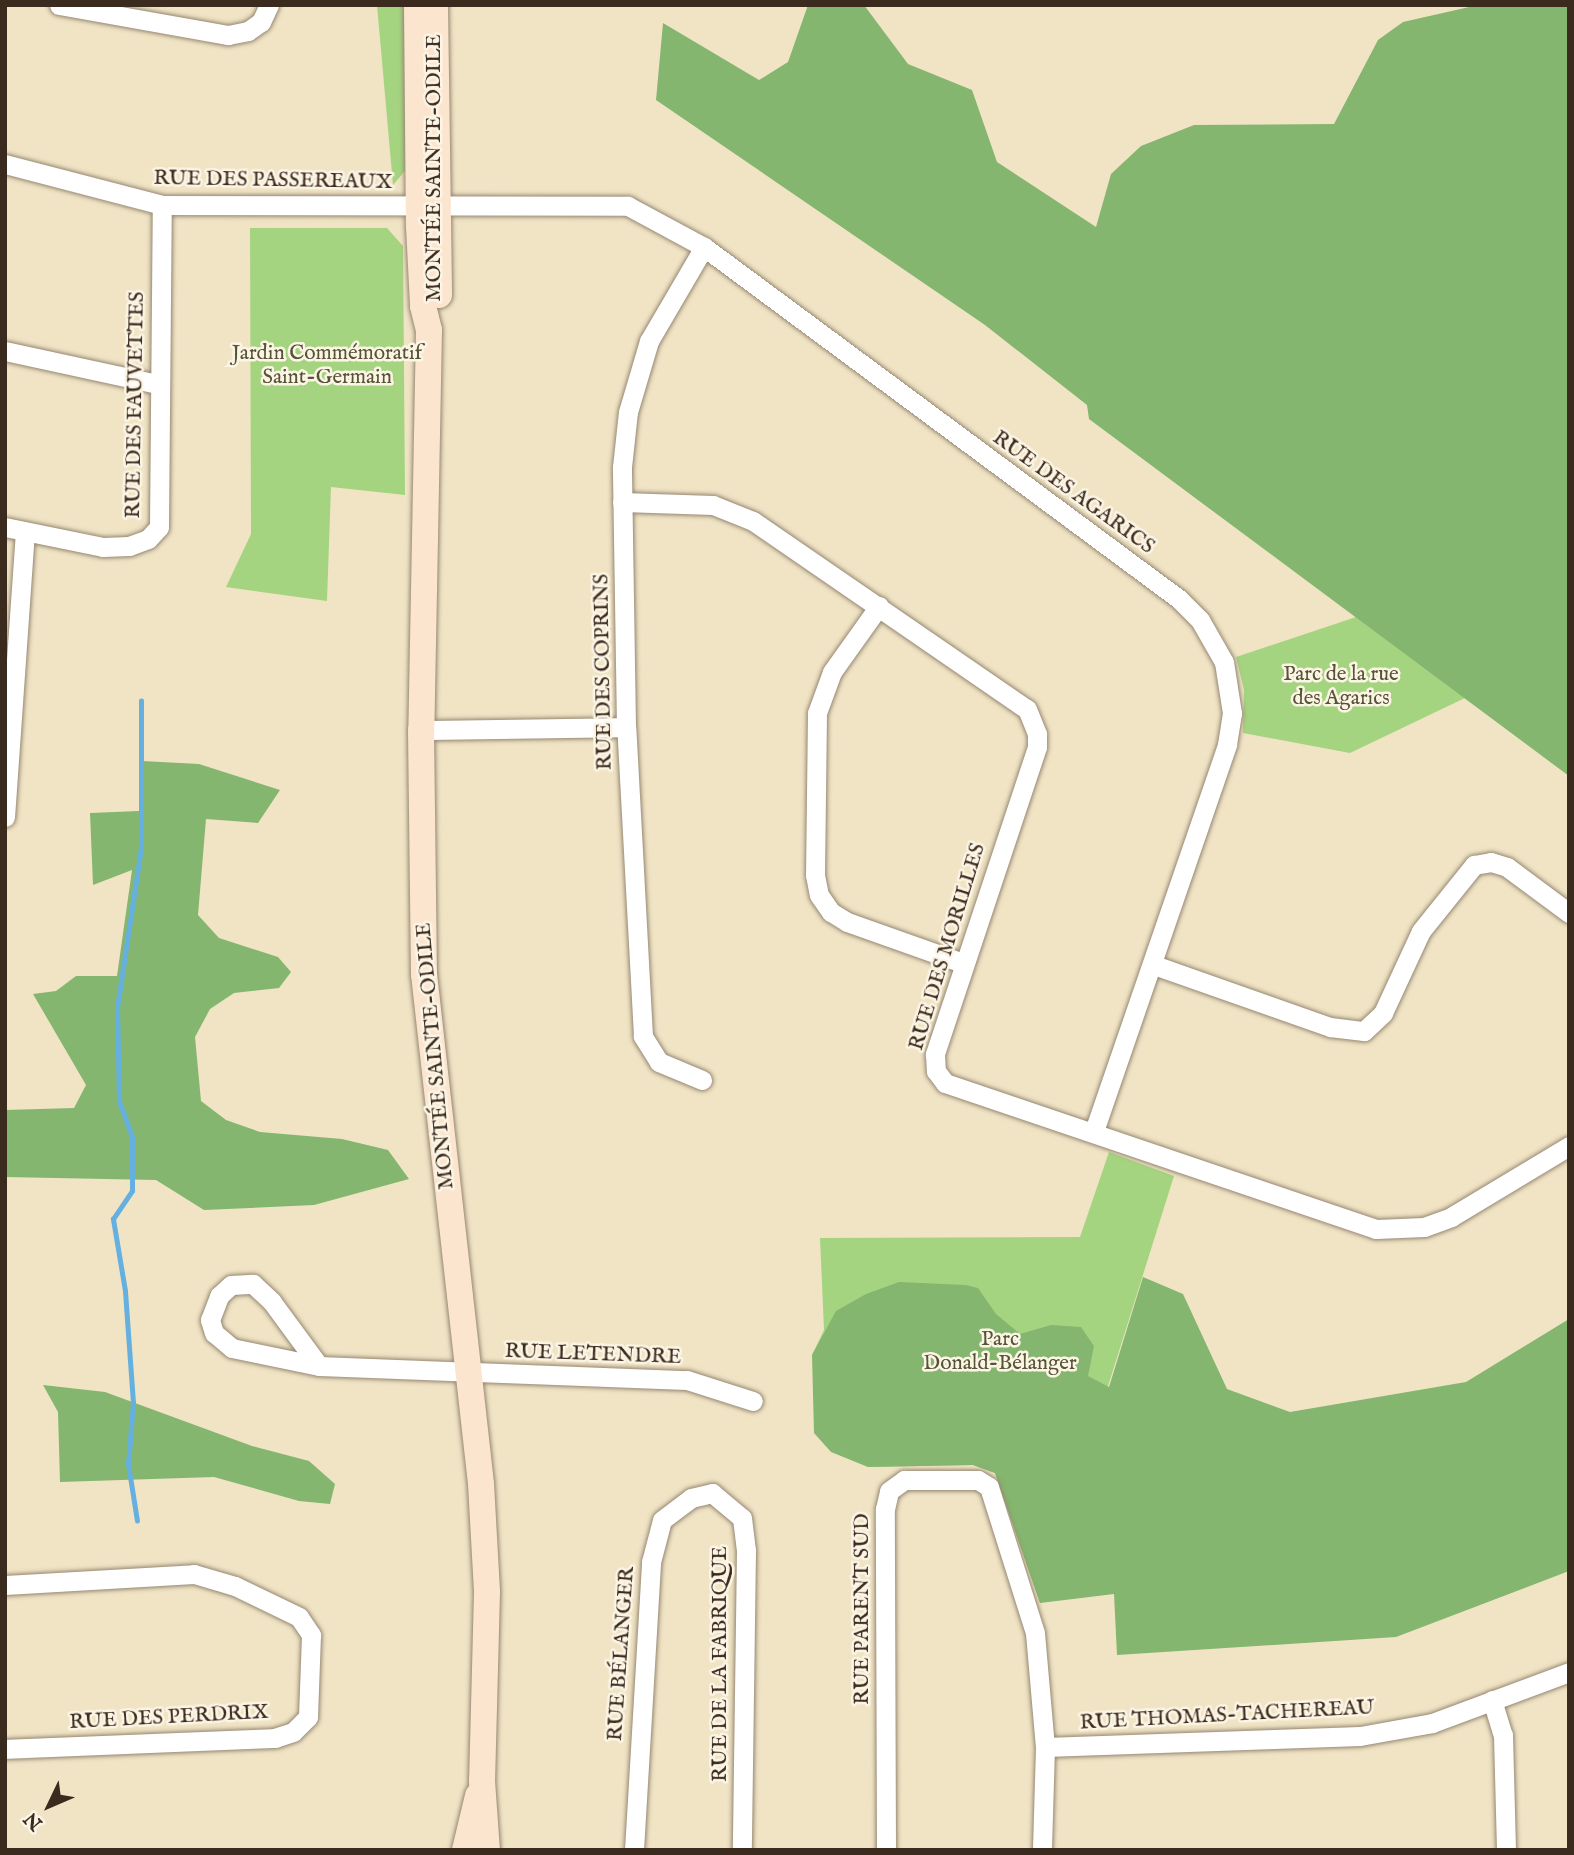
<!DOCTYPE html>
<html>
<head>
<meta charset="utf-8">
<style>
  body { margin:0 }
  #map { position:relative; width:1574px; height:1855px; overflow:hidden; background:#f0e4c5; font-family:"IM FELL English",serif }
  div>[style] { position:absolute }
  .green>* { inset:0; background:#a5d481 }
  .forest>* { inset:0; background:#84b66f }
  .stream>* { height:4.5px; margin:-2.25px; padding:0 2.25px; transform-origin:2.25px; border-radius:2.25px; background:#65b0de }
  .roads { filter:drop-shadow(0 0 2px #968772) drop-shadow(0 0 2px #968772) }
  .minor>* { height:19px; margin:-9.5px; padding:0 9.5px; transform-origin:9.5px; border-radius:9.5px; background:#fff }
  .secondary>* { height:26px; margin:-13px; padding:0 13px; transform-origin:13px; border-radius:13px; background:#fbe5cf }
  span { translate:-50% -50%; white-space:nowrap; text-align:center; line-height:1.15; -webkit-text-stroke:5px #fcf5e5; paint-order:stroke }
  .street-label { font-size:21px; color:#3b2a1e }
  .park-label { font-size:21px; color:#565437 }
  .frame { position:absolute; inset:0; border:7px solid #3b2a1e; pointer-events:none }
  .north { position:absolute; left:14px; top:1771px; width:70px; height:70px; -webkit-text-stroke:5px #fcf5e5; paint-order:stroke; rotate:226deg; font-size:19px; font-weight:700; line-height:28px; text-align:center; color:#3b2a1e }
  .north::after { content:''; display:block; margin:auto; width:24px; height:32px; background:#3b2a1e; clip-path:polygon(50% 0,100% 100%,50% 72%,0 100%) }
</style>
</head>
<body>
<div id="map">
  <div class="green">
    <i style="clip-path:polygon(377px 5px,406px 5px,405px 171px,393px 185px)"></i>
    <i style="clip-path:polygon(250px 228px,387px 228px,403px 246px,405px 495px,331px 487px,327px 601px,226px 587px,251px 534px)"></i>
    <i style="clip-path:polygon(1356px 617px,1465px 698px,1350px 753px,1243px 733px,1244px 690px,1236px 657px)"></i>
    <i style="clip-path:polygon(1109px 1152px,1174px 1176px,1040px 1603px,995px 1473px,973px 1465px,868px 1467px,861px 1387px,812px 1355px,824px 1330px,820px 1238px,1080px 1237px)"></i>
  </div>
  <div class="forest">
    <i style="clip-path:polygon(808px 5px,864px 5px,908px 64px,972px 90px,997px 162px,1096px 227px,1111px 174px,1141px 146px,1194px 125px,1334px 124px,1378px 40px,1403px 22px,1478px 5px,1569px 5px,1569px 776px,1089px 419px,1087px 405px,985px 325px,656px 100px,663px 23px,759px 80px,788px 62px)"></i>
    <i style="clip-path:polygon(142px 761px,199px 764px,280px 790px,258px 823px,206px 819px,198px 915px,219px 938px,278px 957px,291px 972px,279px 988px,234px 993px,210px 1009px,195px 1037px,201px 1101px,226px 1120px,260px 1132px,342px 1139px,388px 1150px,409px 1179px,314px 1205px,204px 1210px,156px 1180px,5px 1177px,5px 1110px,74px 1108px,86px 1085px,33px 994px,56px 991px,76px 976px,117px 976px,132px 870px,93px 885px,90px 813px,139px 811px)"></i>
    <i style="clip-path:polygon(1143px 1277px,1183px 1294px,1227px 1389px,1290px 1412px,1466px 1382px,1569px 1319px,1569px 1571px,1396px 1637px,1117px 1655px,1114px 1594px,1040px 1603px,995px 1473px,973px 1465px,868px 1467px,831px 1452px,814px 1433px,812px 1355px,836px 1311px,866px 1294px,899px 1282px,966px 1285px,978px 1288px,996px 1314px,1020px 1334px,1051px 1325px,1081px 1327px,1094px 1346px,1088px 1376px,1109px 1387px)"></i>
    <i style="clip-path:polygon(43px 1385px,105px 1392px,252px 1446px,309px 1461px,335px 1484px,330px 1504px,299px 1501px,214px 1477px,60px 1482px,58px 1412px)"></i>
  </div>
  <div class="stream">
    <i style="left:137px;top:1521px;width:58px;rotate:-99deg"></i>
    <i style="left:128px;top:1464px;width:61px;rotate:-85.3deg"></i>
    <i style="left:133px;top:1403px;width:112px;rotate:-94.1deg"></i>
    <i style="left:125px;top:1291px;width:73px;rotate:-99.5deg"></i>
    <i style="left:113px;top:1219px;width:34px;rotate:-56deg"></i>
    <i style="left:132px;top:1191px;width:54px;rotate:-90deg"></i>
    <i style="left:132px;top:1137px;width:37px;rotate:-110deg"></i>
    <i style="left:119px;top:1102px;width:94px;rotate:-91.2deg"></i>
    <i style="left:117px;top:1008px;width:162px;rotate:-81.5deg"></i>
    <i style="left:141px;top:848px;width:147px;rotate:-90deg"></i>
  </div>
  <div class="roads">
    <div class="minor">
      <i style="left:59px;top:5px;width:172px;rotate:10.1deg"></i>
      <i style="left:228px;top:35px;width:20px;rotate:-11deg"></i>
      <i style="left:248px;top:31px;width:16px;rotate:-35deg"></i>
      <i style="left:261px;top:22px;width:19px;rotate:-65deg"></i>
      <i style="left:5px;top:164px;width:162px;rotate:14.6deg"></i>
      <i style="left:162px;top:205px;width:466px;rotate:0.1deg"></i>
      <i style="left:628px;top:206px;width:86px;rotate:28.3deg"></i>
      <i style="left:704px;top:247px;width:591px;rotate:36.54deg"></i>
      <i style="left:1179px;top:599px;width:30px;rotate:45deg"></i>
      <i style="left:1200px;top:620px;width:48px;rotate:60.3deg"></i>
      <i style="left:1224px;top:662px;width:52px;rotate:81.1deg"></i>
      <i style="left:1232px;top:713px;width:32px;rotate:99deg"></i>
      <i style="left:1227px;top:745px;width:409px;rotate:109deg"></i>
      <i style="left:5px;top:351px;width:157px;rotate:12.2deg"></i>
      <i style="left:622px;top:502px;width:91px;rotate:1.9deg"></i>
      <i style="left:713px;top:505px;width:43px;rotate:21.8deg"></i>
      <i style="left:753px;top:521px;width:332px;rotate:34.5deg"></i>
      <i style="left:1027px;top:709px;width:27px;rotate:68deg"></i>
      <i style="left:1037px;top:734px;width:13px;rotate:90deg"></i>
      <i style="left:1037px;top:747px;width:324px;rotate:108.4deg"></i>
      <i style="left:935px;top:1054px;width:17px;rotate:87deg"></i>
      <i style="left:936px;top:1071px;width:15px;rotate:53deg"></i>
      <i style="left:945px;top:1083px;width:455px;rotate:18.7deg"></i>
      <i style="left:1376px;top:1229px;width:48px;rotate:-2.4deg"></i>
      <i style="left:1424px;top:1227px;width:29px;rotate:-20deg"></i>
      <i style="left:1451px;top:1217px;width:138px;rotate:-31deg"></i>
      <i style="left:5px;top:527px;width:100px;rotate:11.5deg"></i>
      <i style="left:103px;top:547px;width:26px;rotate:-2deg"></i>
      <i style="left:129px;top:546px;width:20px;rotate:-20deg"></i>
      <i style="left:148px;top:539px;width:16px;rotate:-47deg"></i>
      <i style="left:159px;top:527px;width:322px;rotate:-89.5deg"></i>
      <i style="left:879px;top:606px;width:81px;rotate:125.5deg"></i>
      <i style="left:832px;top:672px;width:44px;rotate:110.1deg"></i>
      <i style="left:817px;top:713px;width:162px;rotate:90.7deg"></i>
      <i style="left:815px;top:875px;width:20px;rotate:79deg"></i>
      <i style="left:819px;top:895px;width:21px;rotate:55deg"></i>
      <i style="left:831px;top:912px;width:19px;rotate:32deg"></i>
      <i style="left:847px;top:922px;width:123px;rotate:19.5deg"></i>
      <i style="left:421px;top:730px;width:205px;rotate:-0.8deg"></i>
      <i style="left:5px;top:817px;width:284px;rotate:-86deg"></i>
      <i style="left:1154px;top:965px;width:187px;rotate:19.4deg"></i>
      <i style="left:1330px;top:1027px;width:34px;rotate:7deg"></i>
      <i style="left:1364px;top:1031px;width:26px;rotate:-43deg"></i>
      <i style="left:1383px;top:1013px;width:90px;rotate:-65.1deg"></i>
      <i style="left:1421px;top:931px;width:85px;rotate:-51.2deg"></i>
      <i style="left:1474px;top:865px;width:17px;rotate:-10deg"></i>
      <i style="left:1491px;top:862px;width:17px;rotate:17deg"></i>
      <i style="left:1507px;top:867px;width:77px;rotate:36.6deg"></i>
      <i style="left:702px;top:1080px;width:47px;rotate:-157.3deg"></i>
      <i style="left:659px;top:1062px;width:31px;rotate:-122deg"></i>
      <i style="left:643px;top:1036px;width:309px;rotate:-93.1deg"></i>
      <i style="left:626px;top:727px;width:260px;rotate:-90.9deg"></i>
      <i style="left:622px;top:467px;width:55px;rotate:-83.8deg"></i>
      <i style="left:628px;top:412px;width:74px;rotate:-73.5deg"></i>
      <i style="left:649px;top:341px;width:109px;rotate:-59.7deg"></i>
      <i style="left:319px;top:1366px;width:89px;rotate:-168.3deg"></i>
      <i style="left:232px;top:1348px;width:23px;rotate:-140deg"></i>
      <i style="left:214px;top:1333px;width:14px;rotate:-107deg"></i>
      <i style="left:210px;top:1320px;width:26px;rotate:-69deg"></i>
      <i style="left:219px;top:1296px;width:16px;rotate:-43deg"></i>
      <i style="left:231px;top:1285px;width:22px;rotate:-3deg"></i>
      <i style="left:253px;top:1284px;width:26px;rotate:43deg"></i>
      <i style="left:272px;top:1302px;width:79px;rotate:53.7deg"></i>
      <i style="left:319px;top:1366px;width:368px;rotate:2.2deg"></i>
      <i style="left:687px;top:1380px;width:69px;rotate:17.7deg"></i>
      <i style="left:5px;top:1585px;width:189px;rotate:-3.3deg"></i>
      <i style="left:194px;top:1574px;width:43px;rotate:16.3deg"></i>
      <i style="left:235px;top:1586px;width:71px;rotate:25.8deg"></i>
      <i style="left:299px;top:1617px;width:22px;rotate:56deg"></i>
      <i style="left:311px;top:1635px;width:82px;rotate:92.1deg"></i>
      <i style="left:308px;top:1717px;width:21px;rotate:135deg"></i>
      <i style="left:293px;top:1732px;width:19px;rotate:162deg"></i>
      <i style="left:275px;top:1738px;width:270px;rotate:177.7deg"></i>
      <i style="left:1492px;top:1700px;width:37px;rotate:73deg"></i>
      <i style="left:1503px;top:1735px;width:115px;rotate:88.5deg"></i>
      <i style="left:1045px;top:1747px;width:315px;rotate:-2deg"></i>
      <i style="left:1360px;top:1736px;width:73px;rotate:-10.2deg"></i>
      <i style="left:1432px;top:1723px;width:146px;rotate:-20.4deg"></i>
      <i style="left:634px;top:1850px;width:289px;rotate:-86.6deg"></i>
      <i style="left:651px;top:1562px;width:43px;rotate:-75.3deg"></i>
      <i style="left:662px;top:1520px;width:36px;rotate:-37deg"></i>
      <i style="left:691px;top:1498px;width:22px;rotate:-13deg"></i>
      <i style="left:712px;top:1493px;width:39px;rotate:40deg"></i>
      <i style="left:742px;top:1518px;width:32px;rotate:83deg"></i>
      <i style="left:746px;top:1550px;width:300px;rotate:90.8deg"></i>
      <i style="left:886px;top:1850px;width:341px;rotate:-90.2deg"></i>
      <i style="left:885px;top:1509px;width:18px;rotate:-77deg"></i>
      <i style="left:889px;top:1491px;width:19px;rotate:-36deg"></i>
      <i style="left:904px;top:1480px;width:74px"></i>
      <i style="left:978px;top:1480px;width:13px;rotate:32deg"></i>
      <i style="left:989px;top:1487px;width:153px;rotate:72.5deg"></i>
      <i style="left:1035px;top:1633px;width:114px;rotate:85deg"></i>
      <i style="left:1045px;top:1747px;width:103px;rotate:91.7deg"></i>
    </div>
    <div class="secondary">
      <i style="left:417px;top:5px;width:221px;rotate:89.5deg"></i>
      <i style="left:419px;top:226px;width:80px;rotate:87.1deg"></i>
      <i style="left:423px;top:306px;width:25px;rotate:76deg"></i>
      <i style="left:429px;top:330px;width:400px;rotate:91.1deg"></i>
      <i style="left:421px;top:730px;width:244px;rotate:89.3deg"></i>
      <i style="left:424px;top:974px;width:513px;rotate:83.62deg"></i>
      <i style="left:481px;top:1484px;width:108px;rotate:86.8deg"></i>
      <i style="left:487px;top:1592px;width:189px;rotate:91.5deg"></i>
      <i style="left:482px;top:1781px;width:69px;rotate:85.9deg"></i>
      <i style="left:435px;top:5px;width:290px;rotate:89.2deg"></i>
      <i style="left:465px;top:1850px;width:56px;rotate:-76.5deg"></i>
    </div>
  </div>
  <div class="street-label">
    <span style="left:435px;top:168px;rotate:-90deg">MONTÉE SAINTE-ODILE</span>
    <span style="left:273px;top:181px;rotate:1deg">RUE DES PASSEREAUX</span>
    <span style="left:136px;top:405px;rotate:-89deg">RUE DES FAUVETTES</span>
    <span style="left:1073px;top:493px;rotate:36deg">RUE DES AGARICS</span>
    <span style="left:604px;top:672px;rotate:-91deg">RUE DES COPRINS</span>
    <span style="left:948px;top:947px;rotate:-73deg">RUE DES MORILLES</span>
    <span style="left:436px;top:1056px;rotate:-95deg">MONTÉE SAINTE-ODILE</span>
    <span style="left:593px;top:1355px;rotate:2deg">RUE LETENDRE</span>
    <span style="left:863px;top:1609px;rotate:-90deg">RUE PARENT SUD</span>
    <span style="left:622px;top:1654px;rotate:-86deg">RUE BÉLANGER</span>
    <span style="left:721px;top:1664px;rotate:-90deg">RUE DE LA FABRIQUE</span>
    <span style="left:1227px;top:1716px;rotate:-3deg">RUE THOMAS-TACHEREAU</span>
    <span style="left:169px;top:1718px;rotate:-3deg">RUE DES PERDRIX</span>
  </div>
  <div class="park-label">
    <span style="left:327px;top:366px">Jardin Commémoratif<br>Saint-Germain</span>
    <span style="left:1341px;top:687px">Parc de la rue<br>des Agarics</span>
    <span style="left:1000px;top:1352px">Parc<br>Donald-Bélanger</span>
  </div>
  <div class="frame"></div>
  <div class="north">N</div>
</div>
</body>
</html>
